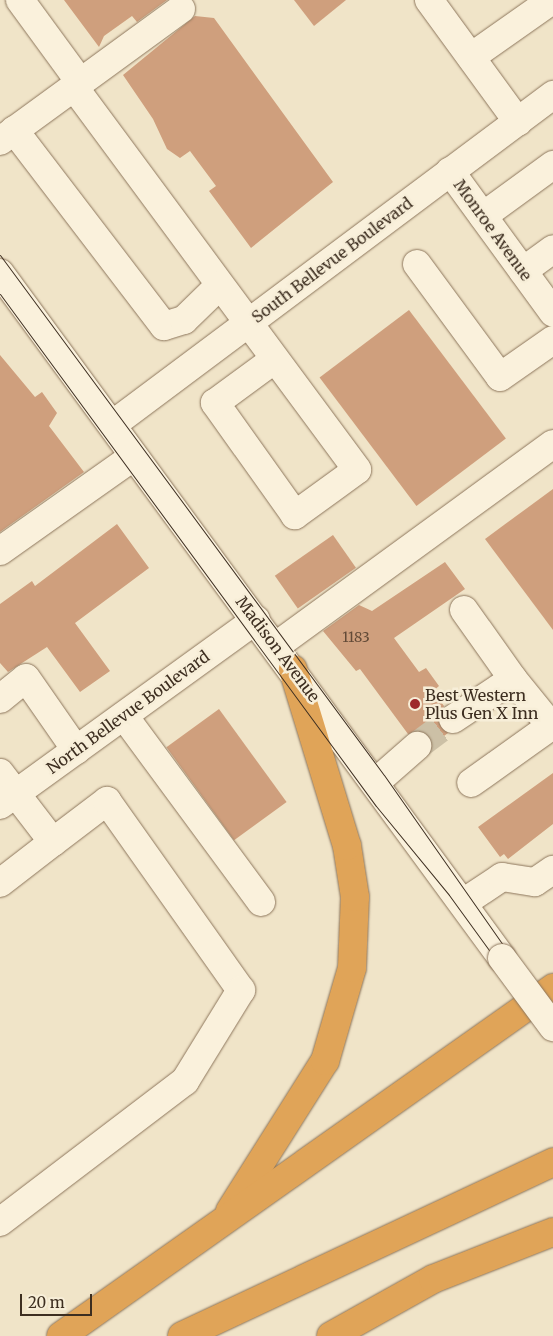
<!DOCTYPE html>
<html>
<head>
<meta charset="utf-8">
<style>
  body { margin:0 }
  #map { position:relative; width:553px; height:1336px; overflow:hidden; background:#f0e4c8; font-family:Merriweather,serif }
  div>[style] { position:absolute }
  .building>* { inset:0; background:#cf9f7d; transform-origin:0 0 }
  .minor-tunnel>* { height:28px; margin-top:-14px; transform-origin:0; background:repeating-linear-gradient(90deg,#ccc0a6 0 28px,transparent 0 42px) }
  .roads { filter:drop-shadow(0 0 1px #8d765c) drop-shadow(0 0 1px #8d765c) }
  .minor>* { height:28px; margin:-14px; padding:0 14px; transform-origin:14px; border-radius:14px; background:#faf1dc }
  .highway>* { height:28px; margin:-14px; padding:0 14px; transform-origin:14px; border-radius:14px; background:#e0a458 }
  .tram>* { height:1px; margin:-0.5px; padding:0 0.5px; transform-origin:0.5px; border-radius:0.5px; background:#3d2e20 }
  .bridges { filter:drop-shadow(0 0 1px #8d765c) drop-shadow(0 0 1px #8d765c) }
  .minor-bridge>* { height:28px; margin:-14px; padding:0 14px; transform-origin:14px; border-radius:14px; background:#faf1dc }
  .dots>* { width:14px; height:14px; translate:-50% -50%; box-sizing:border-box; border:2px solid #f7eed8; border-radius:50% }
  span { translate:-50% -50%; white-space:nowrap; text-align:center; line-height:1.15; -webkit-text-stroke:5px #f7eed8; paint-order:stroke }
  .number-label { font-size:14px; color:#624a37 }
  .number-label span { -webkit-text-stroke-width:0 }
  .street-label { font-size:16px; color:#3d2e20 }
  .poi-label { font-size:16px; color:#3d2e20 }
  .left { translate:0 -50%; text-align:left }
  .scale { position:absolute; left:20px; top:1294px; width:72px; height:22px; box-sizing:border-box; border:2px solid #3d2e20; border-top:0; padding-left:6px; font-size:15px; line-height:18px; white-space:nowrap; color:#3d2e20; -webkit-text-stroke:4px #f7eed8; paint-order:stroke }
</style>
</head>
<body>
<div id="map">
  <div class="building">
    <i style="clip-path:polygon(64px 0,167px 0,137px 22px,132px 16px,104px 36px,99px 47px)"></i>
    <i style="clip-path:polygon(294px 0,346px 0,314px 26px)"></i>
    <i style="clip-path:polygon(195px 16px,214px 18px,333px 182px,251px 248px,209px 191px,216px 186px,190px 151px,180px 158px,167px 149px,153px 119px,123px 75px)"></i>
    <i style="left:409px;top:310px;width:161px;height:112px;rotate:53deg"></i>
    <i style="clip-path:polygon(0 355px,35px 397px,42px 392px,57px 413px,49px 426px,84px 472px,0 532px)"></i>
    <i style="clip-path:polygon(553px 489px,553px 630px,485px 539px)"></i>
    <i style="clip-path:polygon(117px 524px,149px 568px,75px 623px,110px 671px,80px 692px,47px 647px,8px 672px,0 663px,0 604px,32px 581px,35px 586px)"></i>
    <i style="left:333px;top:535px;width:40px;height:71px;rotate:55deg"></i>
    <i style="clip-path:polygon(445px 562px,465px 589px,394px 638px,419px 672px,426px 668px,439px 686px,433px 691px,444px 706px,438px 720px,448px 733px,432px 745px,422px 731px,408px 734px,360px 669px,356px 671px,323px 631px,359px 605px,372px 611px)"></i>
    <i style="left:219px;top:709px;width:115px;height:65px;rotate:54deg"></i>
    <i style="clip-path:polygon(553px 773px,553px 824px,508px 859px,504px 854px,500px 857px,478px 827px)"></i>
  </div>
  <div class="minor-tunnel">
    <i style="left:417px;top:746px;width:45px;rotate:-36.9deg"></i>
  </div>
  <div class="roads">
    <div class="minor">
      <i style="left:20px;top:0;width:102px;rotate:53.8deg"></i>
      <i style="left:429px;top:0;width:151px;rotate:53.9deg"></i>
      <i style="left:471px;top:57px;width:99px;rotate:-35.1deg"></i>
      <i style="left:74px;top:87px;width:476px;rotate:53.5deg"></i>
      <i style="left:357px;top:470px;width:77px;rotate:144deg"></i>
      <i style="left:295px;top:515px;width:138px;rotate:-125.5deg"></i>
      <i style="left:215px;top:403px;width:74px;rotate:-36.3deg"></i>
      <i style="left:14px;top:130px;width:247px;rotate:52.6deg"></i>
      <i style="left:164px;top:326px;width:21px;rotate:-17deg"></i>
      <i style="left:184px;top:320px;width:50px;rotate:-44.2deg"></i>
      <i style="left:0;top:141px;width:224px;rotate:-36.1deg"></i>
      <i style="left:450px;top:171px;width:175px;rotate:53.9deg"></i>
      <i style="left:483px;top:216px;width:87px;rotate:-36.1deg"></i>
      <i style="left:417px;top:264px;width:140px;rotate:53.7deg"></i>
      <i style="left:500px;top:377px;width:65px;rotate:-34.9deg"></i>
      <i style="left:523px;top:271px;width:37px;rotate:-36deg"></i>
      <i style="left:0;top:273px;width:849px;rotate:53.76deg"></i>
      <i style="left:112px;top:425px;width:551px;rotate:-36.81deg"></i>
      <i style="left:0;top:551px;width:164px;rotate:-35.3deg"></i>
      <i style="left:464px;top:610px;width:85px;rotate:54.6deg"></i>
      <i style="left:276px;top:646px;width:343px;rotate:-36.1deg"></i>
      <i style="left:0;top:699px;width:33px;rotate:-39deg"></i>
      <i style="left:26px;top:678px;width:88px;rotate:55.2deg"></i>
      <i style="left:124px;top:716px;width:231px;rotate:53.6deg"></i>
      <i style="left:453px;top:719px;width:72px;rotate:-33.7deg"></i>
      <i style="left:513px;top:679px;width:60px;rotate:51deg"></i>
      <i style="left:551px;top:726px;width:98px;rotate:144.5deg"></i>
      <i style="left:0;top:773px;width:87px;rotate:52.5deg"></i>
      <i style="left:53px;top:842px;width:68px;rotate:-37.2deg"></i>
      <i style="left:107px;top:801px;width:232px;rotate:54.7deg"></i>
      <i style="left:241px;top:990px;width:107px;rotate:121.6deg"></i>
      <i style="left:185px;top:1081px;width:233px;rotate:142.7deg"></i>
      <i style="left:376px;top:782px;width:55px;rotate:-41.3deg"></i>
      <i style="left:0;top:805px;width:316px;rotate:-35.9deg"></i>
      <i style="left:0;top:883px;width:67px;rotate:-37.7deg"></i>
      <i style="left:463px;top:903px;width:47px;rotate:-33.7deg"></i>
      <i style="left:502px;top:877px;width:33px;rotate:9deg"></i>
      <i style="left:535px;top:882px;width:22px;rotate:-34deg"></i>
    </div>
    <div class="highway">
      <i style="left:230px;top:1211px;width:178px;rotate:-57.7deg"></i>
      <i style="left:325px;top:1061px;width:97px;rotate:-73.8deg"></i>
      <i style="left:352px;top:968px;width:71px;rotate:-87.6deg"></i>
      <i style="left:355px;top:897px;width:52px;rotate:-98.9deg"></i>
      <i style="left:347px;top:846px;width:185px;rotate:-107deg"></i>
      <i style="left:61px;top:1336px;width:603px;rotate:-35.27deg"></i>
      <i style="left:182px;top:1336px;width:410px;rotate:-25.1deg"></i>
      <i style="left:331px;top:1336px;width:117px;rotate:-29.2deg"></i>
      <i style="left:433px;top:1279px;width:129px;rotate:-21.4deg"></i>
    </div>
  </div>
  <div class="tram">
    <i style="left:0;top:255px;width:646px;rotate:53.56deg"></i>
    <i style="left:384px;top:775px;width:294px;rotate:55deg"></i>
    <i style="left:0;top:294px;width:635px;rotate:53.71deg"></i>
    <i style="left:376px;top:806px;width:115px;rotate:50.6deg"></i>
    <i style="left:449px;top:895px;width:177px;rotate:54deg"></i>
  </div>
  <div class="bridges">
    <div class="minor-bridge">
      <i style="left:502px;top:958px;width:86px;rotate:53.5deg"></i>
    </div>
  </div>
  <div class="dots">
    <i style="left:415px;top:704px;background:#9e2a2b"></i>
  </div>
  <div class="number-label">
    <span style="left:356px;top:637px">1183</span>
  </div>
  <div class="street-label">
    <span style="left:493px;top:230px;rotate:54deg">Monroe Avenue</span>
    <span style="left:332px;top:260px;rotate:-37deg">South Bellevue Boulevard</span>
    <span style="left:278px;top:649px;rotate:53deg">Madison Avenue</span>
    <span style="left:128px;top:712px;rotate:-36deg">North Bellevue Boulevard</span>
  </div>
  <div class="poi-label">
    <span class="left" style="left:425px;top:704px">Best Western<br>Plus Gen X Inn</span>
  </div>
  <div class="scale">20 m</div>
</div>
</body>
</html>
